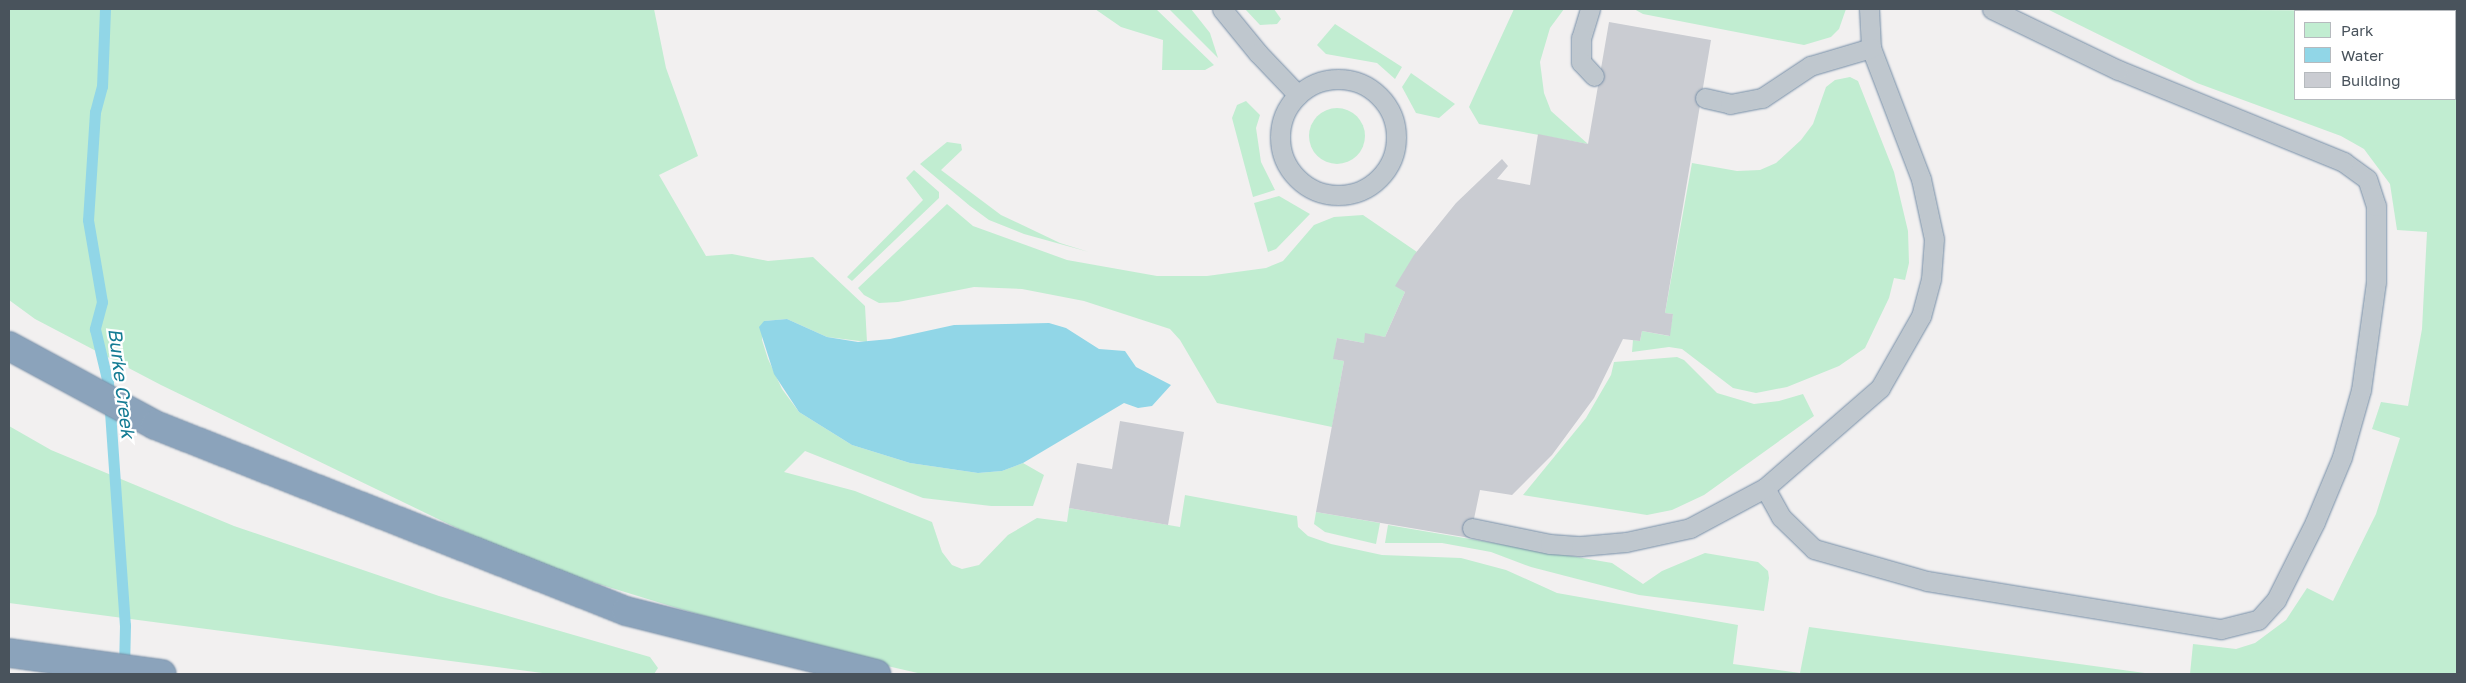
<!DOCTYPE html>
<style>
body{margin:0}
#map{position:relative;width:2466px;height:683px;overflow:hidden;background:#f2f0f0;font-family:"Golos Text",sans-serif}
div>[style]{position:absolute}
.green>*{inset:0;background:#c1edd1}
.round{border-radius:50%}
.water>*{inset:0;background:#91d6e7}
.stream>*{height:11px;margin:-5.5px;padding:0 5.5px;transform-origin:5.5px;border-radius:5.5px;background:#91d6e7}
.building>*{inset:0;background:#caccd2}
.roads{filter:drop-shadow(0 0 1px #768ea7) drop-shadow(0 0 1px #768ea7)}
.lane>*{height:19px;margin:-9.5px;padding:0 9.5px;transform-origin:9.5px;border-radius:9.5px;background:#bfc7ce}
.lane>.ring{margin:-9.5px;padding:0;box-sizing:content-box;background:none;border:19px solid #bfc7ce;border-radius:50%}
.highway>*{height:28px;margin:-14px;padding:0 14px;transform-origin:14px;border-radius:14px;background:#8ba3bb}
span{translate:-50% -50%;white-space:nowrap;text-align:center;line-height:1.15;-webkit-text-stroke:4.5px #fff;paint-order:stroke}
.water-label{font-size:19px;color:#157c94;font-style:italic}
.frame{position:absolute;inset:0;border:10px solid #49535c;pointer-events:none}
.legend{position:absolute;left:2294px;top:10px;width:162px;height:90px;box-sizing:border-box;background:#fff;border:1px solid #b6babe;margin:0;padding:6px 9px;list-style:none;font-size:15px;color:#49535c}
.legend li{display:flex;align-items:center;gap:10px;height:25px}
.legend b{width:25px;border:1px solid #b6babe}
</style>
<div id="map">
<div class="green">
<i style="clip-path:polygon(9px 9px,654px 9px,666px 68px,698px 156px,659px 175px,706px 256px,732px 254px,768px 261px,813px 257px,865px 306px,867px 342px,827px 337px,787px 319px,764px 321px,762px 340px,768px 359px,782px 389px,799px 412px,852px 445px,910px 463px,978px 473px,1002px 471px,1023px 463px,1044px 475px,1033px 506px,991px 506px,923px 498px,805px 451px,784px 472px,855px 491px,932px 522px,942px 552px,952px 565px,962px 569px,979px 565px,1008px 535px,1037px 518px,1067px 522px,1069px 508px,1180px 527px,1185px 495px,1297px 516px,1298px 527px,1308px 536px,1331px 544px,1382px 555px,1461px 558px,1506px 570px,1557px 593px,1738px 625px,1733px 664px,1800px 673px,1809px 627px,2152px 674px,922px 674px,831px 653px,677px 608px,527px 562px,161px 385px,35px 319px,9px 300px)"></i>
<i style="clip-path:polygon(1095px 9px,1156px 9px,1214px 65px,1205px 70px,1162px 70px,1163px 40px,1121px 27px)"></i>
<i style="clip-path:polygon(1169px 9px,1191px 9px,1210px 33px,1218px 58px)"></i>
<i style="clip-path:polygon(1245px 9px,1274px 9px,1281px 19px,1277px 24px,1260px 25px)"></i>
<i style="clip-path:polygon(1514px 9px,1564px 9px,1550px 28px,1540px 62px,1544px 93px,1551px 111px,1588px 144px,1479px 124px,1469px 107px)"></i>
<i style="clip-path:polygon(1634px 9px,1846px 9px,1839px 29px,1831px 37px,1804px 45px,1643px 14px)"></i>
<i style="clip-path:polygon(2047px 9px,2453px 11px,2295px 11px,2295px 99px,2455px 99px,2455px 12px,2457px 13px,2457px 674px,2190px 674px,2193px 644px,2236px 649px,2255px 643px,2286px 620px,2307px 588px,2333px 601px,2376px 514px,2400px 438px,2372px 429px,2381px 402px,2408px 406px,2422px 329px,2427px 232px,2397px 230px,2390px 184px,2364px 149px,2341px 136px,2197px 83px)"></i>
<i style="clip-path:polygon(1335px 24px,1402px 67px,1395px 79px,1377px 63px,1326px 54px,1317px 45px)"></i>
<i style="clip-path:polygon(1411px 73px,1455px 104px,1439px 118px,1416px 113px,1402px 87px)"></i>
<i style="clip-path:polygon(1850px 77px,1858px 81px,1894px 172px,1908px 231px,1909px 263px,1905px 280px,1894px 278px,1889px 298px,1865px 348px,1839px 366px,1787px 387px,1756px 393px,1733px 388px,1682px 349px,1669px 347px,1632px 352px,1633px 340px,1640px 341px,1642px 331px,1669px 336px,1673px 314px,1665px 313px,1692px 163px,1737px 171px,1760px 170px,1776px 163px,1801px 140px,1813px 124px,1826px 87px,1835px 80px)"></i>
<i style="clip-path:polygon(1246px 101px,1260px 115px,1256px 128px,1261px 162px,1275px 190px,1253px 197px,1232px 118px,1237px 105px)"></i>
<i class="round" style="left:1309px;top:108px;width:56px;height:56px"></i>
<i style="clip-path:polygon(947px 142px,961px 144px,962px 150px,941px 170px,1001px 215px,1060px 243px,1089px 252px,1024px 234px,989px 220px,970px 206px,920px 164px)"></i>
<i style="clip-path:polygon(914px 170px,939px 192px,939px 198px,852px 281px,847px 277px,923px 200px,906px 178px)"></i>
<i style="clip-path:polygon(1279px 196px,1310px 214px,1276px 249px,1268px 252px,1254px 203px)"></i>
<i style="clip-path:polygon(947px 204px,973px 226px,1067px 260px,1157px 276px,1207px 276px,1266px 268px,1283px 261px,1314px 225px,1334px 217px,1363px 215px,1417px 252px,1396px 286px,1405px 292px,1385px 337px,1366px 334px,1364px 343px,1337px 338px,1334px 359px,1344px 361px,1332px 427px,1217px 403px,1180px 340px,1170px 329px,1084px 301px,1022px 289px,974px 287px,898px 302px,879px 303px,864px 295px,858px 288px)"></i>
<i style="clip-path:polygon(1677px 357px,1684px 360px,1717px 393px,1754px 404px,1779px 401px,1803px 394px,1814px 416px,1704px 495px,1672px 510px,1647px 515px,1523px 495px,1586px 418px,1611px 375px,1614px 362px)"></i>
<i style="clip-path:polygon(9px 426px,51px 450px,234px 526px,439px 596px,650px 657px,658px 668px,654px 674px,550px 674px,9px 603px)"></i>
<i style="clip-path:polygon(1316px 512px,1380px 523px,1376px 544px,1325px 532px,1314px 524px)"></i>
<i style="clip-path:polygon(1388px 525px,1612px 563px,1643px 584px,1662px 571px,1705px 553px,1758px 562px,1768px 571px,1769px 578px,1764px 611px,1639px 595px,1531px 567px,1491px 552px,1442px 543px,1385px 543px)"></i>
</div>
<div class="water">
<i style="clip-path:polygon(787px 319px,827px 337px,858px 342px,890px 339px,954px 325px,1049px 323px,1066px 328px,1099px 349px,1125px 351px,1136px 367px,1171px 385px,1152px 406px,1138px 408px,1124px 403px,1023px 463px,1002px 471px,978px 473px,910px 463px,852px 445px,799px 412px,774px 374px,759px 327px,764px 321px)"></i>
</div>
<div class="stream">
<i style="left:105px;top:9px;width:77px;rotate:92.2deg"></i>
<i style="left:102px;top:86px;width:27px;rotate:105deg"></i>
<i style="left:95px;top:112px;width:108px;rotate:93.7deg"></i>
<i style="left:88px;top:220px;width:83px;rotate:80.3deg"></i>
<i style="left:102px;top:302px;width:28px;rotate:105deg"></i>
<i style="left:95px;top:329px;width:56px;rotate:76.5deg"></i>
<i style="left:108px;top:383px;width:243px;rotate:86deg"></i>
<i style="left:125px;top:625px;width:44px;rotate:91.3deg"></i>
</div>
<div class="building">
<i style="clip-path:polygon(1609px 22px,1711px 40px,1665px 313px,1673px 314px,1670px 336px,1642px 331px,1640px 341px,1623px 339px,1594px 398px,1552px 455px,1512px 495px,1480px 490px,1470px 538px,1316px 512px,1344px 361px,1333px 359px,1337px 338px,1364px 343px,1365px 333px,1385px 337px,1405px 292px,1395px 286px,1414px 255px,1456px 203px,1502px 159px,1508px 166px,1497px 179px,1530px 185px,1538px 134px,1588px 144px)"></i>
<i style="clip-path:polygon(1120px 421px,1184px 432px,1168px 525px,1069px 508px,1077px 463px,1112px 469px)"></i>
</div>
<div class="roads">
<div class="lane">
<i style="left:1222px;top:9px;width:57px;rotate:50.7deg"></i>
<i style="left:1258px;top:53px;width:58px;rotate:46.4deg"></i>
<i style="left:1590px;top:9px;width:30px;rotate:107deg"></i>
<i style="left:1581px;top:38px;width:24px;rotate:90deg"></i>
<i style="left:1581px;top:62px;width:19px;rotate:47deg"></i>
<i style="left:1869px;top:9px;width:39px;rotate:87deg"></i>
<i style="left:1871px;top:48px;width:140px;rotate:69.1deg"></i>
<i style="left:1921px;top:179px;width:61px;rotate:77.8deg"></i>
<i style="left:1934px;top:239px;width:40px;rotate:94.3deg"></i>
<i style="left:1931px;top:279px;width:38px;rotate:105deg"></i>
<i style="left:1921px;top:316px;width:83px;rotate:119.7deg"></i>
<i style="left:1880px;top:388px;width:152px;rotate:139deg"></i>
<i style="left:1765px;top:488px;width:33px;rotate:61deg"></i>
<i style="left:1781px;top:517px;width:46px;rotate:44.1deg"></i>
<i style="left:1814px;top:549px;width:117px;rotate:15.8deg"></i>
<i style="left:1927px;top:581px;width:298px;rotate:9.3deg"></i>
<i style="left:2221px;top:629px;width:38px;rotate:-14deg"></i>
<i style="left:2258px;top:620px;width:27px;rotate:-48deg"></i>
<i style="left:2276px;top:600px;width:87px;rotate:-63.4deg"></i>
<i style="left:2315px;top:522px;width:70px;rotate:-67.4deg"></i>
<i style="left:2342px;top:457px;width:70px;rotate:-74.2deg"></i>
<i style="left:2361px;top:390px;width:109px;rotate:-82.1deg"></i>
<i style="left:2376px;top:282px;width:76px;rotate:-90deg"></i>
<i style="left:2376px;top:206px;width:28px;rotate:-108deg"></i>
<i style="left:2367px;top:179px;width:29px;rotate:-144deg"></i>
<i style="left:2344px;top:162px;width:244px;rotate:-157.8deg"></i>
<i style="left:2118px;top:70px;width:140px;rotate:-154.2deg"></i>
<i class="ring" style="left:1280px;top:79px;width:97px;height:97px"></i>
<i style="left:1705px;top:98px;width:26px;rotate:13deg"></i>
<i style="left:1730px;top:104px;width:33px;rotate:-11deg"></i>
<i style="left:1762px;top:98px;width:58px;rotate:-33.7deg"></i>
<i style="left:1810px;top:66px;width:64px;rotate:-16.4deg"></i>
<i style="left:1472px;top:528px;width:80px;rotate:11.6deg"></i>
<i style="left:1550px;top:544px;width:31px;rotate:4deg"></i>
<i style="left:1581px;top:546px;width:45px;rotate:-5.1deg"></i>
<i style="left:1626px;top:542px;width:66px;rotate:-12.3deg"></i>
<i style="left:1690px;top:528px;width:85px;rotate:-28.1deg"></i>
</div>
<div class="highway">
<i style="left:9px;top:346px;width:166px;rotate:28.4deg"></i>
<i style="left:155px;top:425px;width:506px;rotate:21.55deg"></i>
<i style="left:626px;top:611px;width:258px;rotate:14.1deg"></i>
<i style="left:9px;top:653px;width:154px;rotate:7.8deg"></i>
</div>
</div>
<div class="water-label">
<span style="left:122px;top:383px;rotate:83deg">Burke Creek</span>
</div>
<div class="frame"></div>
<ul class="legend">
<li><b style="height:14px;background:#c1edd1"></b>Park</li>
<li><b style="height:14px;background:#91d6e7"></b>Water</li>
<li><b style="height:14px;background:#caccd2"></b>Building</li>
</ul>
</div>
